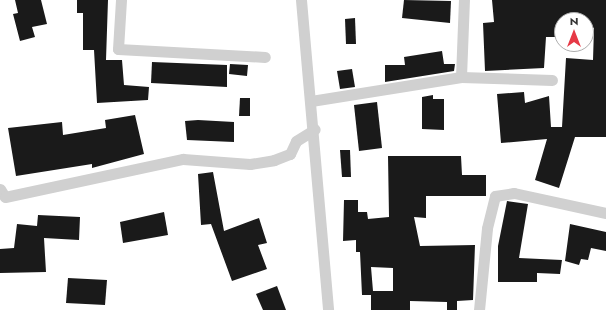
<!DOCTYPE html>
<style>
body{margin:0}
#map{position:relative;width:606px;height:310px;overflow:hidden;background:#fff;font-family:Jost,sans-serif}
div>[style]{position:absolute}
.building>*{inset:0;background:#1a1a1a}
.street>*{height:11px;margin:-5.5px;padding:0 5.5px;transform-origin:5.5px;border-radius:5.5px;background:#d0d0d0}
span{translate:-50% -50%;white-space:nowrap;text-align:center;line-height:1.15;-webkit-text-stroke:4px #fff;paint-order:stroke}
.north{position:absolute;left:554px;top:12px;width:40px;height:40px;box-sizing:border-box;background:#fff;border:1px solid #adadad;border-radius:50%;rotate:0deg;font-size:11px;font-weight:700;line-height:16px;text-align:center;color:#333}
.north::after{content:'';display:block;margin:auto;width:14px;height:18px;background:#e63946;clip-path:polygon(50% 0,100% 100%,50% 72%,0 100%)}
</style>
<div id="map">
<div class="building">
<i style="clip-path:polygon(15px 0,41px 0,47px 24px,32px 27px,35px 37px,20px 41px,13px 14px,18px 13px)"></i>
<i style="clip-path:polygon(77px 0,108px 0,106px 60px,122px 60px,124px 85px,149px 87px,148px 100px,97px 103px,94px 50px,83px 50px,83px 13px,77px 13px)"></i>
<i style="clip-path:polygon(404px 0,451px 1px,450px 23px,402px 18px)"></i>
<i style="clip-path:polygon(492px 0,606px 0,606px 137px,575px 137px,559px 188px,535px 180px,547px 139px,501px 143px,497px 94px,524px 92px,525px 103px,549px 96px,551px 127px,562px 127px,566px 58px,593px 60px,594px 28px,586px 26px,586px 20px,559px 20px,560px 37px,546px 37px,544px 68px,485px 71px,483px 23px,494px 22px)"></i>
<i style="clip-path:polygon(355px 18px,356px 44px,346px 44px,345px 19px)"></i>
<i style="clip-path:polygon(442px 51px,444px 64px,455px 64px,454px 71px,385px 82px,385px 65px,405px 65px,404px 57px)"></i>
<i style="clip-path:polygon(152px 62px,227px 65px,227px 87px,151px 83px)"></i>
<i style="clip-path:polygon(230px 64px,248px 65px,247px 76px,229px 74px)"></i>
<i style="clip-path:polygon(352px 69px,355px 87px,340px 89px,337px 71px)"></i>
<i style="clip-path:polygon(433px 95px,433px 99px,444px 99px,444px 130px,422px 129px,422px 97px)"></i>
<i style="clip-path:polygon(240px 98px,250px 98px,250px 116px,239px 116px)"></i>
<i style="clip-path:polygon(377px 102px,382px 148px,359px 151px,354px 105px)"></i>
<i style="clip-path:polygon(135px 115px,144px 154px,92px 168px,92px 164px,16px 176px,8px 128px,62px 122px,63px 135px,106px 128px,105px 120px)"></i>
<i style="clip-path:polygon(198px 120px,234px 122px,234px 142px,187px 140px,185px 121px)"></i>
<i style="clip-path:polygon(340px 150px,350px 150px,351px 177px,342px 177px)"></i>
<i style="clip-path:polygon(evenodd,388px 156px,461px 156px,462px 175px,486px 175px,486px 196px,426px 196px,426px 218px,414px 217px,420px 246px,475px 245px,473px 300px,457px 301px,457px 310px,447px 310px,447px 302px,410px 301px,410px 310px,371px 310px,371px 295px,362px 295px,360px 252px,356px 252px,356px 240px,343px 241px,344px 200px,358px 200px,358px 212px,367px 212px,368px 219px,389px 217px,388px 156px,371px 267px,393px 268px,393px 291px,373px 291px,371px 267px)"></i>
<i style="clip-path:polygon(213px 172px,224px 231px,259px 218px,267px 243px,258px 245px,267px 269px,232px 281px,211px 224px,201px 225px,198px 174px)"></i>
<i style="clip-path:polygon(507px 201px,528px 204px,519px 258px,562px 260px,560px 274px,537px 273px,537px 282px,498px 282px,498px 246px)"></i>
<i style="clip-path:polygon(164px 212px,168px 235px,123px 243px,120px 222px)"></i>
<i style="clip-path:polygon(38px 215px,80px 217px,79px 240px,44px 238px,46px 272px,0 273px,0 249px,14px 248px,17px 224px,37px 226px)"></i>
<i style="clip-path:polygon(570px 224px,606px 232px,606px 251px,591px 248px,588px 260px,581px 259px,579px 265px,565px 261px)"></i>
<i style="clip-path:polygon(68px 278px,107px 280px,105px 305px,66px 303px)"></i>
<i style="clip-path:polygon(277px 286px,286px 310px,263px 310px,256px 294px)"></i>
</div>
<div class="street">
<i style="left:121px;top:0;width:49px;rotate:93.5deg"></i>
<i style="left:118px;top:49px;width:147px;rotate:3.1deg"></i>
<i style="left:301px;top:0;width:311px;rotate:85deg"></i>
<i style="left:461px;top:77px;width:77px;rotate:-87.8deg"></i>
<i style="left:311px;top:101px;width:152px;rotate:-9.1deg"></i>
<i style="left:461px;top:77px;width:91px;rotate:1.9deg"></i>
<i style="left:0;top:189px;width:9px;rotate:58deg"></i>
<i style="left:5px;top:197px;width:182px;rotate:-12.1deg"></i>
<i style="left:183px;top:159px;width:67px;rotate:4.3deg"></i>
<i style="left:250px;top:164px;width:24px;rotate:-9deg"></i>
<i style="left:274px;top:160px;width:17px;rotate:-21deg"></i>
<i style="left:290px;top:154px;width:14px;rotate:-65deg"></i>
<i style="left:296px;top:141px;width:22px;rotate:-32deg"></i>
<i style="left:479px;top:310px;width:82px;rotate:-84.4deg"></i>
<i style="left:487px;top:228px;width:33px;rotate:-76deg"></i>
<i style="left:495px;top:196px;width:19px;rotate:-9deg"></i>
<i style="left:514px;top:193px;width:94px;rotate:12.3deg"></i>
</div>
<div class="north">N</div>
</div>
